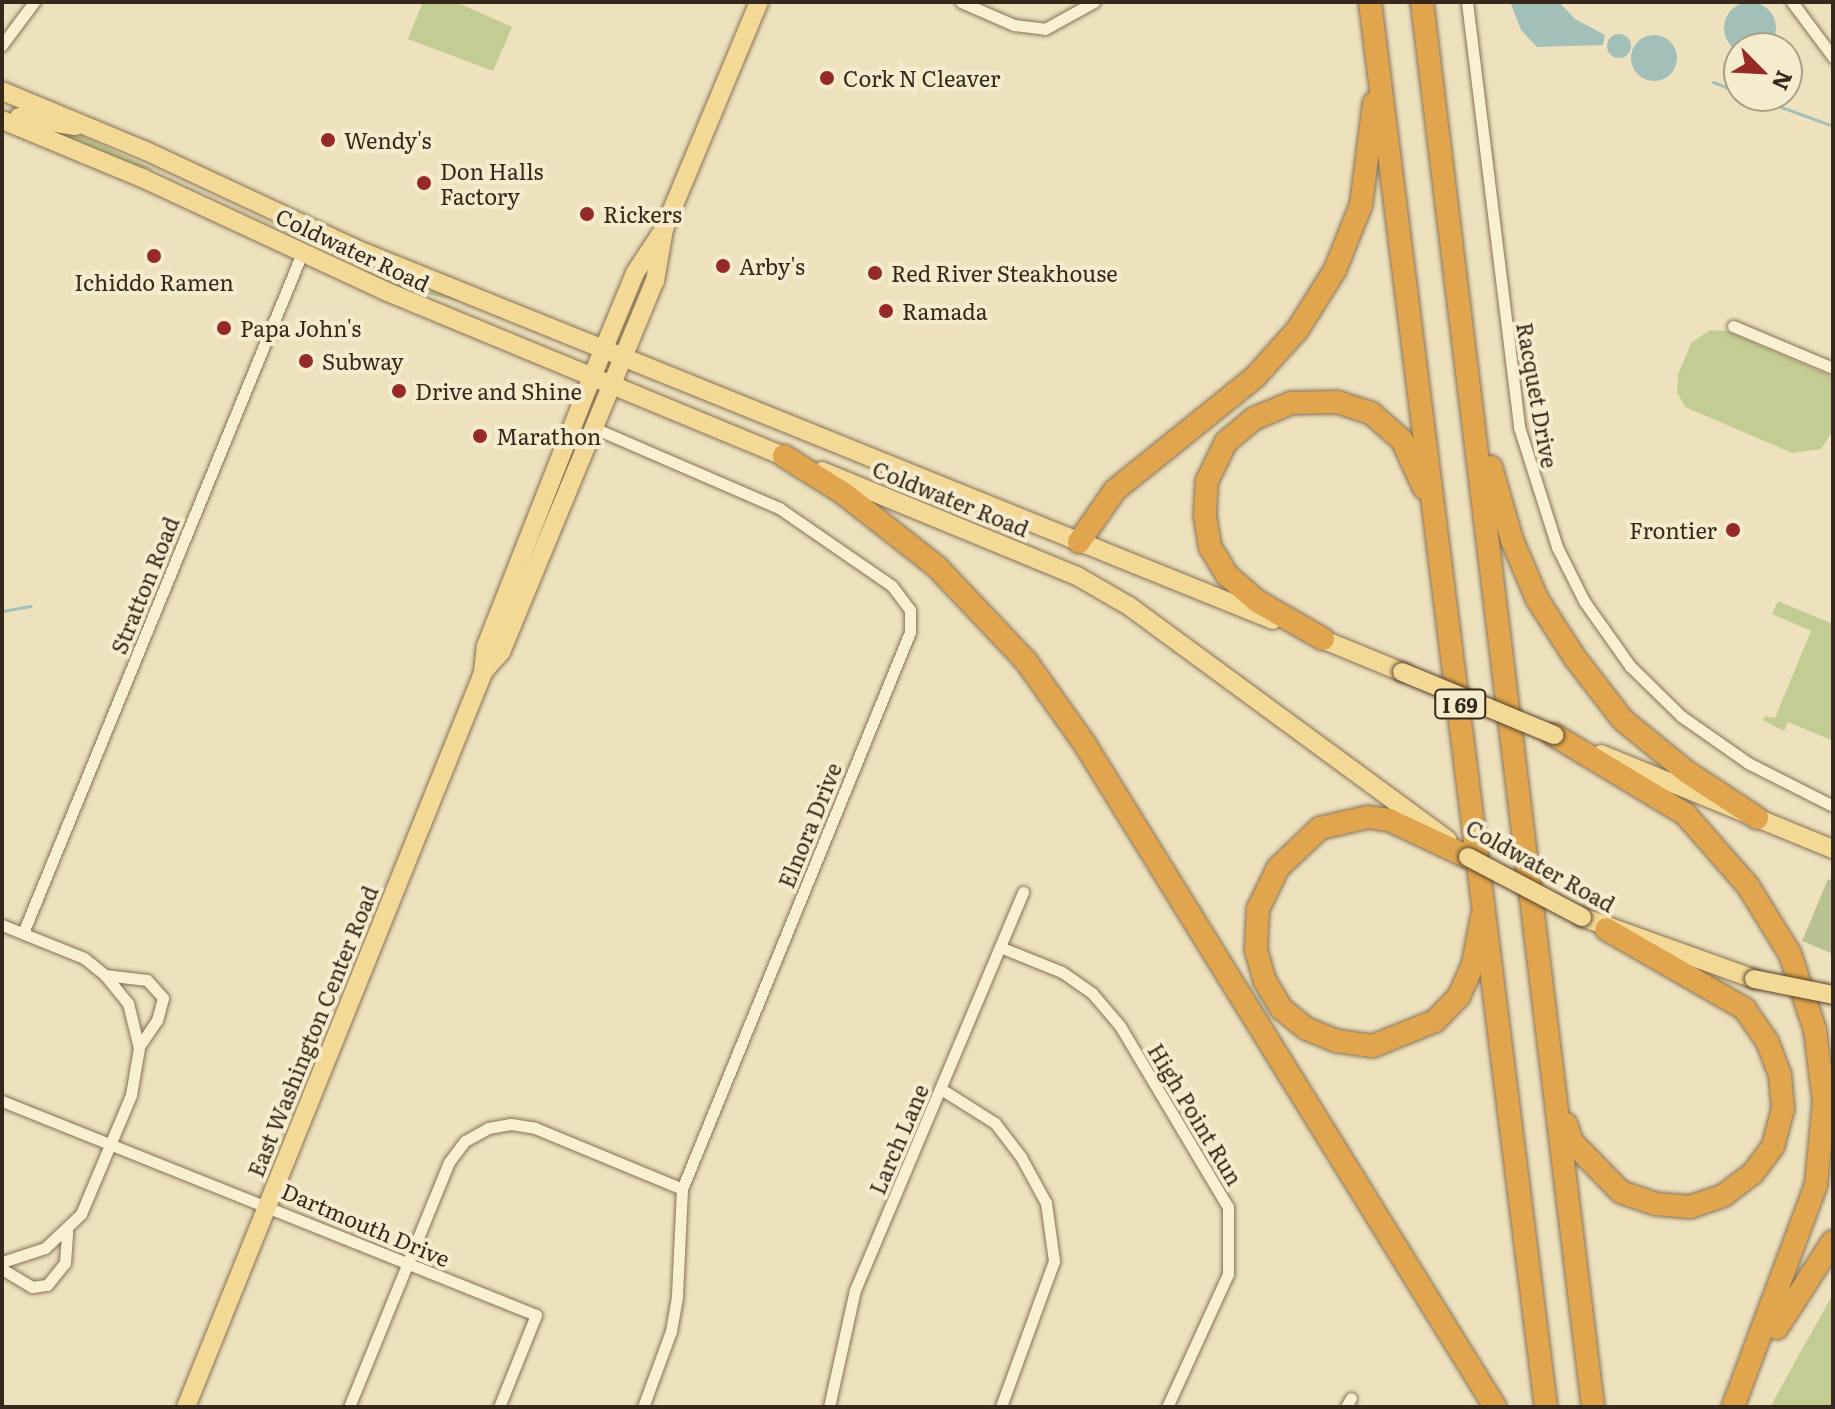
<!DOCTYPE html>
<style>
body{margin:0}
#map{position:relative;width:1835px;height:1409px;overflow:hidden;background:#eee2be;font-family:Literata,serif}
div>[style]{position:absolute}
.green>*{inset:0;background:#c3cc93}
.cemetery>*{inset:0;background:#b9c092}
.water>*{inset:0;background:#a2c0b8}
.round{border-radius:50%}
.stream>*{height:3px;margin:-1.5px;padding:0 1.5px;transform-origin:1.5px;border-radius:1.5px;background:#a2c0b8}
.roads{filter:drop-shadow(0 0 2px #867257) drop-shadow(0 0 2px #867257)}
.street>*{height:11px;margin:-5.5px;padding:0 5.5px;transform-origin:5.5px;border-radius:5.5px;background:#f9efd1}
.primary>*{height:18px;margin:-9px;padding:0 9px;transform-origin:9px;border-radius:9px;background:#f3d995}
.highway>*{height:22px;margin:-11px;padding:0 11px;transform-origin:11px;border-radius:11px;background:#e0a54d}
.bridges{filter:drop-shadow(0 0 2px #54402c) drop-shadow(0 0 2px #54402c)}
.primary-bridge>*{height:18px;margin:-9px;padding:0 9px;transform-origin:9px;border-radius:9px;background:#f3d995}
.dots>*{width:22px;height:22px;translate:-50% -50%;box-sizing:border-box;border:4px solid #f5ecce;border-radius:50%}
span{translate:-50% -50%;white-space:nowrap;text-align:center;line-height:1.15;-webkit-text-stroke:8px #f5ecce;paint-order:stroke}
.shield-label span{padding:2px 6px;background:#f5ecce;border:2px solid;border-radius:6px;-webkit-text-stroke-width:0}
.shield-label{font-size:20px;color:#36291c;font-weight:700}
.poi-label{font-size:22px;color:#36291c}
.left{translate:0 -50%;text-align:left}
.right{translate:-100% -50%;text-align:right}
.street-label{font-size:22px;color:#36291c}
.frame{position:absolute;inset:0;border:4px solid #36291c;pointer-events:none}
.north{position:absolute;left:1723px;top:32px;width:80px;height:80px;box-sizing:border-box;background:#f5ecce;border:2px solid #a99e87;border-radius:50%;rotate:114deg;font-size:22px;font-weight:700;line-height:32px;text-align:center;color:#36291c}
.north::after{content:'';display:block;margin:auto;width:28px;height:36px;background:#962a26;clip-path:polygon(50% 0,100% 100%,50% 72%,0 100%)}
</style>
<div id="map">
<div class="green">
<i style="clip-path:polygon(423px 2px,456px 2px,512px 27px,493px 71px,408px 39px)"></i>
<i style="clip-path:polygon(36px 126px,81px 135px,155px 170px,130px 165px)"></i>
<i style="clip-path:polygon(359px 269px,406px 278px,580px 349px,463px 302px,403px 289px)"></i>
<i style="clip-path:polygon(1710px 330px,1726px 331px,1833px 377px,1833px 430px,1821px 449px,1792px 453px,1685px 407px,1677px 392px,1678px 375px,1691px 343px)"></i>
<i style="clip-path:polygon(1778px 601px,1833px 624px,1833px 741px,1788px 722px,1784px 731px,1763px 720px,1766px 716px,1775px 718px,1811px 631px,1772px 614px)"></i>
<i style="clip-path:polygon(1833px 1294px,1833px 1407px,1771px 1407px,1775px 1398px)"></i>
</div>
<div class="cemetery">
<i style="clip-path:polygon(1828px 879px,1833px 881px,1833px 954px,1802px 941px)"></i>
</div>
<div class="water">
<i class="round" style="left:1724px;top:2px;width:52px;height:52px"></i>
<i style="clip-path:polygon(1510px 2px,1559px 2px,1575px 19px,1605px 35px,1603px 45px,1537px 47px,1521px 30px)"></i>
<i class="round" style="left:1607px;top:34px;width:24px;height:24px"></i>
<i class="round" style="left:1631px;top:35px;width:46px;height:46px"></i>
</div>
<div class="stream">
<i style="left:1713px;top:82px;width:28px;rotate:21deg"></i>
<i style="left:1751px;top:96px;width:87px;rotate:20.1deg"></i>
<i style="left:2px;top:611px;width:29px;rotate:-10deg"></i>
</div>
<div class="roads">
<div class="street">
<i style="left:961px;top:2px;width:58px;rotate:23.5deg"></i>
<i style="left:1014px;top:25px;width:31px;rotate:7deg"></i>
<i style="left:1045px;top:29px;width:56px;rotate:-28.9deg"></i>
<i style="left:1467px;top:2px;width:428px;rotate:83deg"></i>
<i style="left:1519px;top:427px;width:126px;rotate:72.4deg"></i>
<i style="left:1557px;top:547px;width:60px;rotate:63.4deg"></i>
<i style="left:1584px;top:601px;width:80px;rotate:54.7deg"></i>
<i style="left:1630px;top:666px;width:71px;rotate:44.4deg"></i>
<i style="left:1681px;top:716px;width:82px;rotate:35deg"></i>
<i style="left:1748px;top:763px;width:95px;rotate:26.8deg"></i>
<i style="left:1792px;top:2px;width:69px;rotate:53.3deg"></i>
<i style="left:2px;top:45px;width:54px;rotate:-53.3deg"></i>
<i style="left:1733px;top:326px;width:108px;rotate:22.8deg"></i>
<i style="left:594px;top:428px;width:202px;rotate:23.4deg"></i>
<i style="left:779px;top:508px;width:137px;rotate:34.6deg"></i>
<i style="left:892px;top:586px;width:30px;rotate:53deg"></i>
<i style="left:910px;top:610px;width:22px;rotate:90deg"></i>
<i style="left:910px;top:632px;width:602px;rotate:112.26deg"></i>
<i style="left:682px;top:1189px;width:108px;rotate:92.7deg"></i>
<i style="left:677px;top:1297px;width:35px;rotate:100deg"></i>
<i style="left:671px;top:1331px;width:81px;rotate:110.2deg"></i>
<i style="left:2px;top:925px;width:88px;rotate:21.9deg"></i>
<i style="left:84px;top:958px;width:27px;rotate:39deg"></i>
<i style="left:105px;top:975px;width:36px;rotate:51deg"></i>
<i style="left:128px;top:1003px;width:46px;rotate:76.3deg"></i>
<i style="left:139px;top:1048px;width:48px;rotate:99.7deg"></i>
<i style="left:131px;top:1095px;width:129px;rotate:112.8deg"></i>
<i style="left:81px;top:1214px;width:50px;rotate:136.6deg"></i>
<i style="left:45px;top:1248px;width:45px;rotate:162deg"></i>
<i style="left:23px;top:933px;width:735px;rotate:-67.69deg"></i>
<i style="left:1000px;top:947px;width:67px;rotate:22deg"></i>
<i style="left:1062px;top:972px;width:37px;rotate:35deg"></i>
<i style="left:1092px;top:993px;width:43px;rotate:49.7deg"></i>
<i style="left:1120px;top:1026px;width:211px;rotate:59.2deg"></i>
<i style="left:1228px;top:1207px;width:67px;rotate:90deg"></i>
<i style="left:1228px;top:1274px;width:146px;rotate:114.6deg"></i>
<i style="left:105px;top:975px;width:42px;rotate:6.8deg"></i>
<i style="left:147px;top:980px;width:24px;rotate:48deg"></i>
<i style="left:163px;top:998px;width:23px;rotate:105deg"></i>
<i style="left:157px;top:1020px;width:32px;rotate:124deg"></i>
<i style="left:941px;top:1089px;width:64px;rotate:32.2deg"></i>
<i style="left:995px;top:1123px;width:43px;rotate:52.6deg"></i>
<i style="left:1021px;top:1157px;width:52px;rotate:61.5deg"></i>
<i style="left:1046px;top:1203px;width:59px;rotate:82.1deg"></i>
<i style="left:1054px;top:1261px;width:155px;rotate:110deg"></i>
<i style="left:2px;top:1101px;width:575px;rotate:21.84deg"></i>
<i style="left:536px;top:1315px;width:99px;rotate:111.9deg"></i>
<i style="left:2px;top:1269px;width:35px;rotate:31deg"></i>
<i style="left:32px;top:1287px;width:15px;rotate:-8deg"></i>
<i style="left:47px;top:1285px;width:28px;rotate:-51deg"></i>
<i style="left:65px;top:1263px;width:31px;rotate:-86deg"></i>
<i style="left:349px;top:1407px;width:265px;rotate:-67.8deg"></i>
<i style="left:449px;top:1162px;width:26px;rotate:-53deg"></i>
<i style="left:465px;top:1141px;width:26px;rotate:-29deg"></i>
<i style="left:488px;top:1128px;width:23px;rotate:-10deg"></i>
<i style="left:511px;top:1124px;width:24px;rotate:9deg"></i>
<i style="left:535px;top:1128px;width:159px;rotate:22.5deg"></i>
<i style="left:829px;top:1407px;width:120px;rotate:-77.5deg"></i>
<i style="left:855px;top:1290px;width:432px;rotate:-67.1deg"></i>
<i style="left:1346px;top:1407px;width:10px;rotate:-61deg"></i>
</div>
<div class="primary">
<i style="left:2px;top:91px;width:156px;rotate:22.6deg"></i>
<i style="left:146px;top:151px;width:232px;rotate:25deg"></i>
<i style="left:356px;top:249px;width:989px;rotate:22.03deg"></i>
<i style="left:19px;top:117px;width:57px;rotate:9.1deg"></i>
<i style="left:2px;top:120px;width:152px;rotate:22.5deg"></i>
<i style="left:142px;top:178px;width:268px;rotate:24.9deg"></i>
<i style="left:385px;top:291px;width:444px;rotate:22.5deg"></i>
<i style="left:822px;top:471px;width:276px;rotate:22.4deg"></i>
<i style="left:1077px;top:576px;width:60px;rotate:30deg"></i>
<i style="left:1129px;top:606px;width:395px;rotate:36.3deg"></i>
<i style="left:1312px;top:635px;width:97px;rotate:22.3deg"></i>
<i style="left:483px;top:672px;width:27px;rotate:-48deg"></i>
<i style="left:501px;top:652px;width:402px;rotate:-67.5deg"></i>
<i style="left:655px;top:281px;width:53px;rotate:-80.2deg"></i>
<i style="left:1601px;top:754px;width:251px;rotate:22.3deg"></i>
<i style="left:1582px;top:917px;width:183px;rotate:19.8deg"></i>
<i style="left:186px;top:1407px;width:792px;rotate:-67.97deg"></i>
<i style="left:483px;top:673px;width:27px;rotate:-84deg"></i>
<i style="left:486px;top:646px;width:289px;rotate:-68.5deg"></i>
<i style="left:592px;top:377px;width:113px;rotate:-67.5deg"></i>
<i style="left:635px;top:273px;width:53px;rotate:-56.6deg"></i>
<i style="left:664px;top:229px;width:246px;rotate:-67.3deg"></i>
</div>
<div class="highway">
<i style="left:1370px;top:2px;width:1416px;rotate:82.86deg"></i>
<i style="left:1422px;top:2px;width:1415px;rotate:83.06deg"></i>
<i style="left:784px;top:456px;width:70px;rotate:32.1deg"></i>
<i style="left:843px;top:493px;width:120px;rotate:38.2deg"></i>
<i style="left:937px;top:567px;width:129px;rotate:46.6deg"></i>
<i style="left:1026px;top:661px;width:100px;rotate:54.7deg"></i>
<i style="left:1084px;top:743px;width:781px;rotate:58.24deg"></i>
<i style="left:1491px;top:467px;width:76px;rotate:74deg"></i>
<i style="left:1512px;top:540px;width:64px;rotate:67deg"></i>
<i style="left:1537px;top:599px;width:70px;rotate:57.2deg"></i>
<i style="left:1575px;top:658px;width:78px;rotate:52.3deg"></i>
<i style="left:1623px;top:720px;width:82px;rotate:39.1deg"></i>
<i style="left:1687px;top:772px;width:84px;rotate:33.3deg"></i>
<i style="left:1079px;top:542px;width:63px;rotate:-55.3deg"></i>
<i style="left:1115px;top:490px;width:180px;rotate:-38.9deg"></i>
<i style="left:1255px;top:377px;width:64px;rotate:-48.1deg"></i>
<i style="left:1298px;top:329px;width:70px;rotate:-57.9deg"></i>
<i style="left:1335px;top:270px;width:70px;rotate:-68.2deg"></i>
<i style="left:1361px;top:205px;width:103px;rotate:-82.7deg"></i>
<i style="left:1323px;top:639px;width:76px;rotate:-150.1deg"></i>
<i style="left:1257px;top:601px;width:40px;rotate:-139deg"></i>
<i style="left:1227px;top:575px;width:33px;rotate:-121deg"></i>
<i style="left:1210px;top:547px;width:32px;rotate:-99deg"></i>
<i style="left:1205px;top:515px;width:34px;rotate:-87deg"></i>
<i style="left:1207px;top:481px;width:43px;rotate:-64deg"></i>
<i style="left:1226px;top:442px;width:35px;rotate:-40deg"></i>
<i style="left:1253px;top:419px;width:41px;rotate:-22.8deg"></i>
<i style="left:1291px;top:403px;width:46px;rotate:-1.2deg"></i>
<i style="left:1337px;top:402px;width:36px;rotate:18deg"></i>
<i style="left:1371px;top:413px;width:41px;rotate:41.1deg"></i>
<i style="left:1402px;top:440px;width:53px;rotate:65.4deg"></i>
<i style="left:1554px;top:735px;width:153px;rotate:31.1deg"></i>
<i style="left:1685px;top:814px;width:96px;rotate:48.8deg"></i>
<i style="left:1748px;top:886px;width:80px;rotate:58.3deg"></i>
<i style="left:1790px;top:954px;width:80px;rotate:71.8deg"></i>
<i style="left:1815px;top:1030px;width:72px;rotate:82.8deg"></i>
<i style="left:1824px;top:1101px;width:84px;rotate:95.4deg"></i>
<i style="left:1816px;top:1185px;width:237px;rotate:110.5deg"></i>
<i style="left:1468px;top:857px;width:87px;rotate:-154.9deg"></i>
<i style="left:1389px;top:820px;width:21px;rotate:-172deg"></i>
<i style="left:1368px;top:817px;width:49px;rotate:167.1deg"></i>
<i style="left:1320px;top:828px;width:58px;rotate:136.4deg"></i>
<i style="left:1278px;top:868px;width:46px;rotate:116deg"></i>
<i style="left:1258px;top:909px;width:41px;rotate:92.8deg"></i>
<i style="left:1256px;top:950px;width:32px;rotate:74deg"></i>
<i style="left:1265px;top:981px;width:33px;rotate:59deg"></i>
<i style="left:1282px;top:1009px;width:32px;rotate:39deg"></i>
<i style="left:1307px;top:1029px;width:32px;rotate:22deg"></i>
<i style="left:1337px;top:1041px;width:36px;rotate:8deg"></i>
<i style="left:1373px;top:1046px;width:67px;rotate:-22deg"></i>
<i style="left:1435px;top:1021px;width:35px;rotate:-46deg"></i>
<i style="left:1459px;top:996px;width:35px;rotate:-66deg"></i>
<i style="left:1473px;top:964px;width:48px;rotate:-79.2deg"></i>
<i style="left:1566px;top:1124px;width:19px;rotate:72deg"></i>
<i style="left:1572px;top:1142px;width:70px;rotate:45.6deg"></i>
<i style="left:1621px;top:1192px;width:37px;rotate:19deg"></i>
<i style="left:1656px;top:1204px;width:34px;rotate:5deg"></i>
<i style="left:1690px;top:1207px;width:36px;rotate:-19deg"></i>
<i style="left:1724px;top:1195px;width:36px;rotate:-37deg"></i>
<i style="left:1753px;top:1173px;width:34px;rotate:-53deg"></i>
<i style="left:1773px;top:1146px;width:38px;rotate:-75deg"></i>
<i style="left:1783px;top:1109px;width:34px;rotate:-95deg"></i>
<i style="left:1780px;top:1075px;width:36px;rotate:-111deg"></i>
<i style="left:1767px;top:1041px;width:39px;rotate:-125deg"></i>
<i style="left:1745px;top:1009px;width:160px;rotate:-150.1deg"></i>
<i style="left:1777px;top:1328px;width:103px;rotate:-57.2deg"></i>
</div>
</div>
<div class="bridges">
<div class="primary-bridge">
<i style="left:1402px;top:672px;width:165px;rotate:22.5deg"></i>
<i style="left:1468px;top:857px;width:129px;rotate:27.8deg"></i>
<i style="left:1754px;top:979px;width:81px;rotate:11.4deg"></i>
</div>
</div>
<div class="dots">
<i style="left:827px;top:78px;background:#962a26"></i>
<i style="left:328px;top:140px;background:#962a26"></i>
<i style="left:424px;top:183px;background:#962a26"></i>
<i style="left:587px;top:214px;background:#962a26"></i>
<i style="left:154px;top:256px;background:#962a26"></i>
<i style="left:723px;top:266px;background:#962a26"></i>
<i style="left:875px;top:273px;background:#962a26"></i>
<i style="left:886px;top:311px;background:#962a26"></i>
<i style="left:224px;top:328px;background:#962a26"></i>
<i style="left:306px;top:361px;background:#962a26"></i>
<i style="left:399px;top:391px;background:#962a26"></i>
<i style="left:480px;top:436px;background:#962a26"></i>
<i style="left:1733px;top:530px;background:#962a26"></i>
</div>
<div class="shield-label">
<span style="left:1460px;top:704px">I 69</span>
</div>
<div class="poi-label">
<span class="left" style="left:843px;top:78px">Cork N Cleaver</span>
<span class="left" style="left:344px;top:140px">Wendy's</span>
<span class="left" style="left:440px;top:183px">Don Halls<br>Factory</span>
<span class="left" style="left:603px;top:214px">Rickers</span>
<span class="left" style="left:739px;top:266px">Arby's</span>
<span class="left" style="left:891px;top:273px">Red River Steakhouse</span>
<span style="left:154px;top:282px">Ichiddo Ramen</span>
<span class="left" style="left:902px;top:311px">Ramada</span>
<span class="left" style="left:240px;top:328px">Papa John's</span>
<span class="left" style="left:322px;top:361px">Subway</span>
<span class="left" style="left:415px;top:391px">Drive and Shine</span>
<span class="left" style="left:496px;top:436px">Marathon</span>
<span class="right" style="left:1717px;top:530px">Frontier</span>
</div>
<div class="street-label">
<span style="left:353px;top:249px;rotate:25deg">Coldwater Road</span>
<span style="left:1538px;top:395px;rotate:80deg">Racquet Drive</span>
<span style="left:951px;top:498px;rotate:22deg">Coldwater Road</span>
<span style="left:144px;top:585px;rotate:-68deg">Stratton Road</span>
<span style="left:809px;top:825px;rotate:-68deg">Elnora Drive</span>
<span style="left:1541px;top:865px;rotate:29deg">Coldwater Road</span>
<span style="left:312px;top:1031px;rotate:-68deg">East Washington Center Road</span>
<span style="left:1196px;top:1114px;rotate:59deg">High Point Run</span>
<span style="left:898px;top:1139px;rotate:-67deg">Larch Lane</span>
<span style="left:366px;top:1224px;rotate:23deg">Dartmouth Drive</span>
</div>
<div class="frame"></div>
<div class="north">N</div>
</div>
